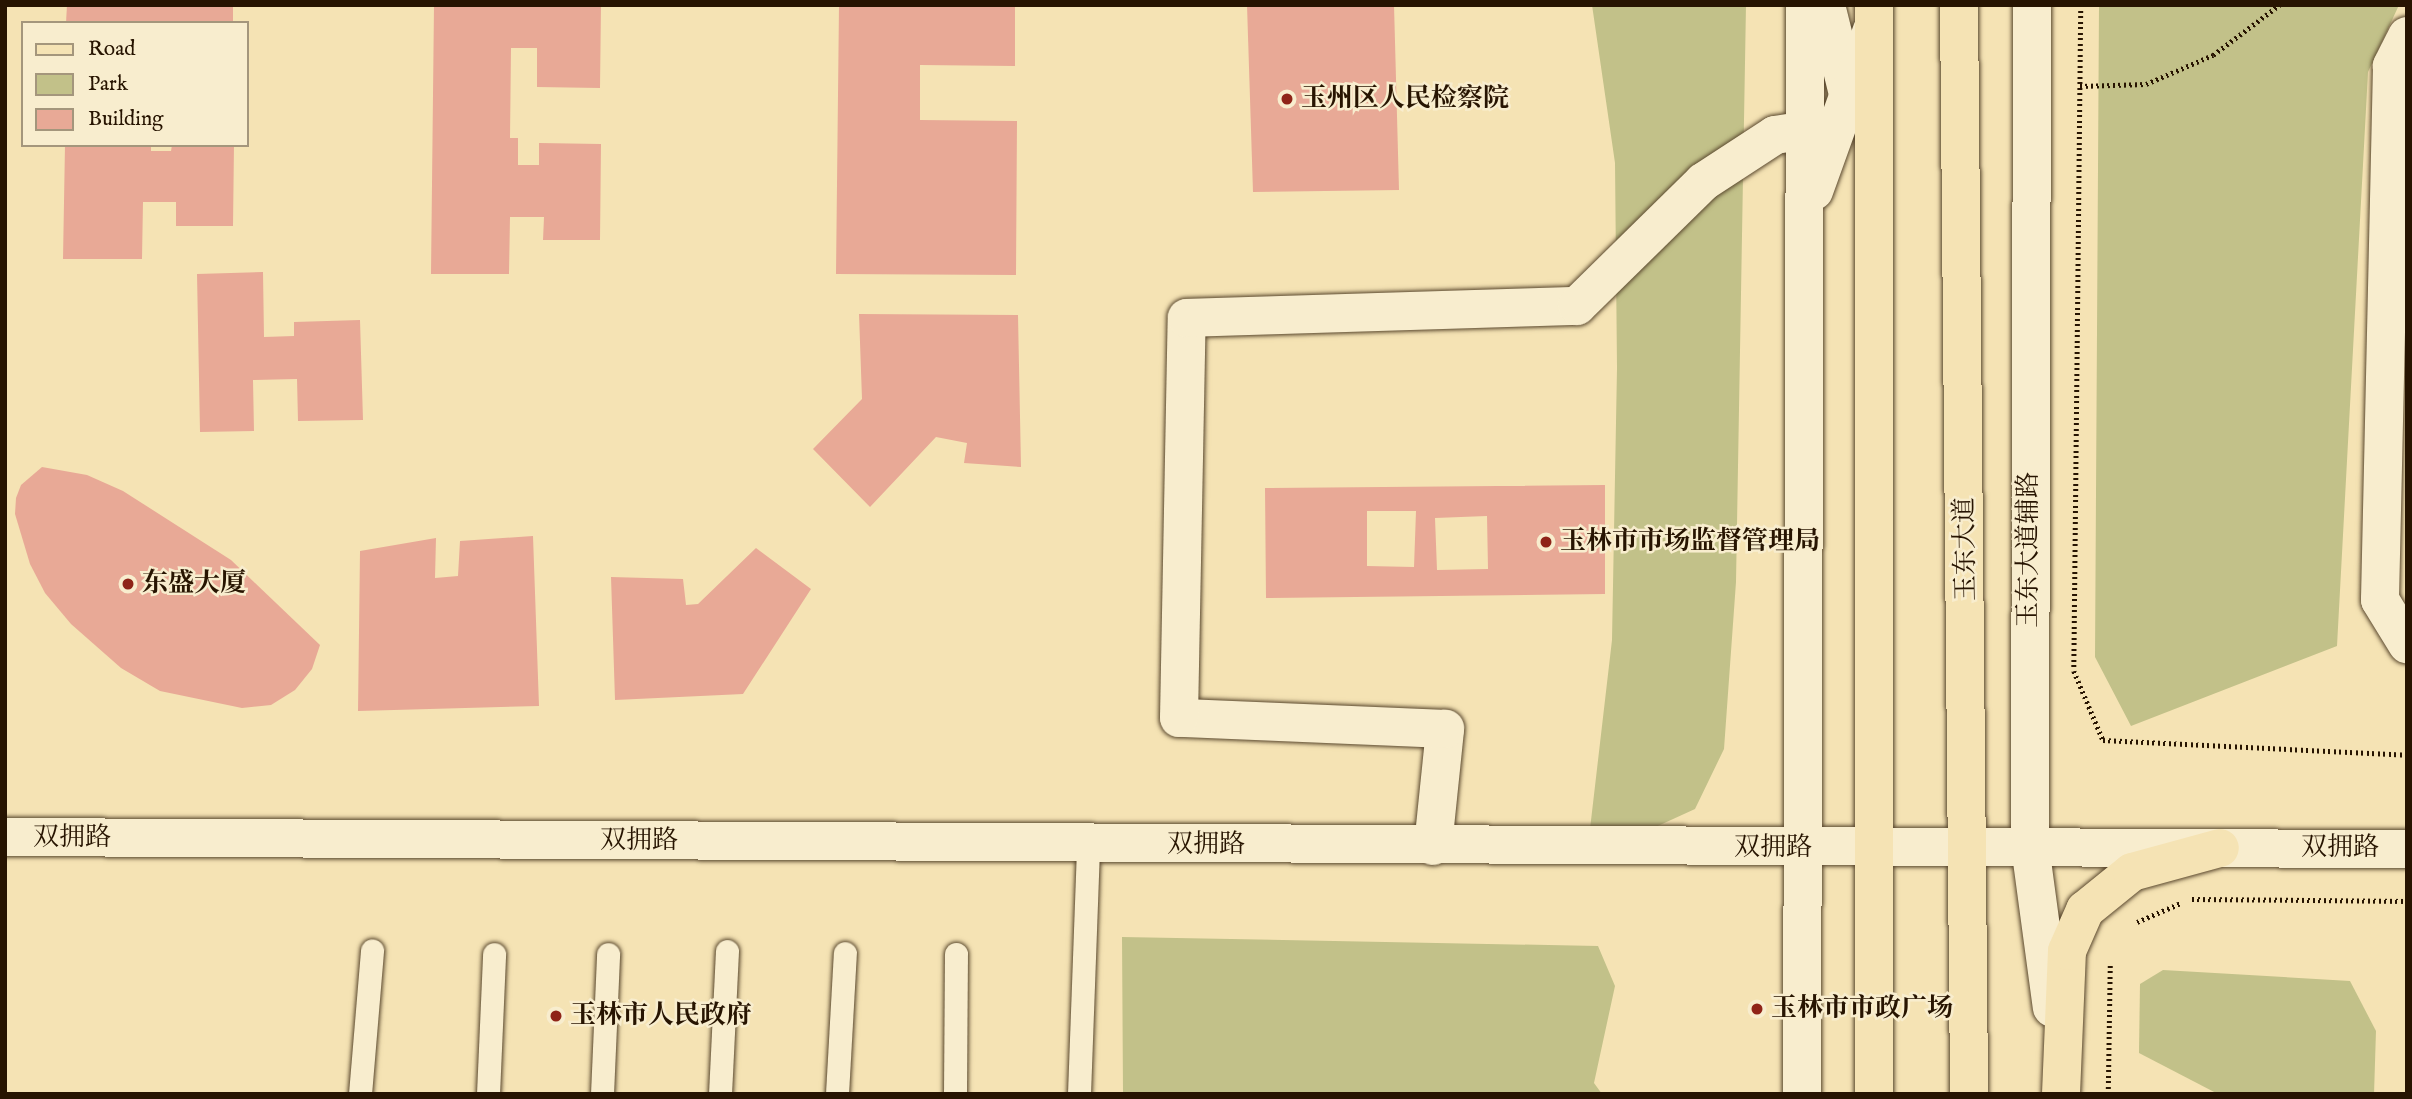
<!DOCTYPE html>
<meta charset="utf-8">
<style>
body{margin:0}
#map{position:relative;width:2412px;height:1099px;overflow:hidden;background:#f5e3b4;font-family:"IM FELL English","Noto Serif SC",serif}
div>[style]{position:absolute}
.green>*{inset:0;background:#c2c189}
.building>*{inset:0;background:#e8a996}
.path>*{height:4.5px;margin-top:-2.25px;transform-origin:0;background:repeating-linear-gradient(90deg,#271401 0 2px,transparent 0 5.5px)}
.roads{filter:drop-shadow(0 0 2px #5a482e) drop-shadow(0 0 2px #5a482e)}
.lane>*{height:23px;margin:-11.5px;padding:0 11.5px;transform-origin:11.5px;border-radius:11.5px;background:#f8edce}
.street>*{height:38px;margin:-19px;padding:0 19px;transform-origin:19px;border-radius:19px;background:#f8edce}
.secondary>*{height:38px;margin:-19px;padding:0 19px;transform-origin:19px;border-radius:19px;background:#f8edce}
.primary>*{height:38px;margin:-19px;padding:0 19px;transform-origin:19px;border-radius:19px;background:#f5e3b4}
.dots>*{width:19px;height:19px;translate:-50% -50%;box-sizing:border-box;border:4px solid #f8edce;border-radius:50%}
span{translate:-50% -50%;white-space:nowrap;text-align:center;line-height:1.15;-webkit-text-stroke:5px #f8edce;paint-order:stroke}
.poi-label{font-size:26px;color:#271401;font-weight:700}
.left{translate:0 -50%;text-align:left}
.street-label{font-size:26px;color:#271401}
.frame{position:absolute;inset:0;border:7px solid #271401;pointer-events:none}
.legend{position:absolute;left:21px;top:21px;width:228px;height:126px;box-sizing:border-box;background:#f8edce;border:2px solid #a4967c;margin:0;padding:9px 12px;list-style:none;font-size:21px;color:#271401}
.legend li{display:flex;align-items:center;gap:14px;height:35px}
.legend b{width:35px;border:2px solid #a4967c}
</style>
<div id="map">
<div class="green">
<i style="clip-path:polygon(1592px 5px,1746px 5px,1736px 582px,1724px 749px,1695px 809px,1649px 830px,1590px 829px,1612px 640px,1617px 368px,1615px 163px)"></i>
<i style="clip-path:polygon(2099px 5px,2399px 5px,2368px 72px,2337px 646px,2131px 726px,2095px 657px)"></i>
<i style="clip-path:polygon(1122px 937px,1598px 946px,1615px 986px,1594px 1083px,1602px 1094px,1123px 1094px)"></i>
<i style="clip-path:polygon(2163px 970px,2350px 981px,2376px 1031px,2374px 1094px,2218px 1094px,2139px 1053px,2140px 984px)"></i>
</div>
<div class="building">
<i style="clip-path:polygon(67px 5px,233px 5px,233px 23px,66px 23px)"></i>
<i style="clip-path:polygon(434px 5px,601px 5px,600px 88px,537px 87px,537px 48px,511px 48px,510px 138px,518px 138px,518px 165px,539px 165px,539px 143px,601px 144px,600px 240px,543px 240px,544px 217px,510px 217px,509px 274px,431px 274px)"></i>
<i style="clip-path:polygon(839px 5px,1015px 5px,1015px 66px,920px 65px,920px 120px,1017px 121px,1016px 275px,836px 274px)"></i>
<i style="clip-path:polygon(1247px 5px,1394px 5px,1399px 190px,1253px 192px)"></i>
<i style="clip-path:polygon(65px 145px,151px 145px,151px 151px,171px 151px,172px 145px,234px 145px,233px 226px,176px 226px,176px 202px,143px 202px,142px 259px,63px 259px)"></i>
<i style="clip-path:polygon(263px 272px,264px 337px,294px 336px,294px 322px,360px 320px,363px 420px,298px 421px,297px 379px,253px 380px,254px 431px,200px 432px,197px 274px)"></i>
<i style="clip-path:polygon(859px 314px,1018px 315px,1021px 467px,964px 463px,967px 443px,936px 437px,870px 507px,813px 449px,862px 399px)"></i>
<i style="clip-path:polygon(42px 467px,87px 475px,123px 491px,231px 560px,320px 645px,312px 669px,295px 690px,271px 705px,242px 708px,160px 691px,121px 668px,71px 624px,45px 593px,30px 564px,15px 514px,16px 498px,21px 485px)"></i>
<i style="clip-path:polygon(evenodd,1605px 485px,1605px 594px,1266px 598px,1265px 488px,1605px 485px,1367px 511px,1416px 511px,1414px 567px,1367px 566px,1367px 511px,1605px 485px,1487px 516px,1488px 569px,1437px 570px,1435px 518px,1487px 516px)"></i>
<i style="clip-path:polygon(533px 536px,539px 706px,358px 711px,360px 551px,436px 538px,435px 578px,458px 576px,460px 541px)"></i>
<i style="clip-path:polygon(756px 548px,811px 589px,743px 694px,615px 700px,611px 577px,683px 579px,686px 605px,698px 604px)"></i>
</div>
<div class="path">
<i style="left:2081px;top:5px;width:666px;rotate:90.6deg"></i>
<i style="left:2074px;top:671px;width:75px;rotate:67.2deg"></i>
<i style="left:2103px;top:740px;width:304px;rotate:2.8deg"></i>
<i style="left:2080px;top:86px;width:66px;rotate:-1.7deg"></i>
<i style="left:2146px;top:84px;width:73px;rotate:-23.4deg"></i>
<i style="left:2213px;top:55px;width:83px;rotate:-37.1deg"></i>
<i style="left:2192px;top:899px;width:215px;rotate:0.5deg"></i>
<i style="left:2137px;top:922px;width:48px;rotate:-23.4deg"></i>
<i style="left:2108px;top:1094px;width:132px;rotate:-89.1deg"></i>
</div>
<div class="roads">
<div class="lane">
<i style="left:360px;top:1094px;width:144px;rotate:-85.2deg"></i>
<i style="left:488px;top:1094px;width:140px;rotate:-87.5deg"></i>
<i style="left:602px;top:1094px;width:140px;rotate:-87.5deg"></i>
<i style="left:720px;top:1094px;width:143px;rotate:-87.2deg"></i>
<i style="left:837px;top:1094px;width:141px;rotate:-86.8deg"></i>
<i style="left:955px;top:1094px;width:140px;rotate:-89.6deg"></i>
<i style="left:1079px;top:1094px;width:250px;rotate:-87.9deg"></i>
</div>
<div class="street">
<i style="left:2407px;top:36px;width:34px;rotate:117deg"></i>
<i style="left:2392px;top:66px;width:534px;rotate:91.29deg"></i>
<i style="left:2380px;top:600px;width:52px;rotate:58.5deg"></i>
<i style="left:1433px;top:846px;width:118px;rotate:-84.1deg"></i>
<i style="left:1445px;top:729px;width:266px;rotate:-177.6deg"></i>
<i style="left:1179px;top:718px;width:400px;rotate:-88.9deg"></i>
<i style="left:1187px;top:318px;width:390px;rotate:-1.8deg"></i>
<i style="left:1577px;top:306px;width:177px;rotate:-44.5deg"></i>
<i style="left:1703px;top:182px;width:86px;rotate:-33.1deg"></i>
<i style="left:1775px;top:135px;width:31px;rotate:-9deg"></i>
</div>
<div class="secondary">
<i style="left:1826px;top:5px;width:100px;rotate:76.1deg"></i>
<i style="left:2032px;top:5px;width:841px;rotate:90.14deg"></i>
<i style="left:2030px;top:846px;width:163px;rotate:82.3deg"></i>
<i style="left:1814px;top:191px;width:171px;rotate:-70.2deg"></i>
<i style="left:5px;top:837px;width:2402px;rotate:0.29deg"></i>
<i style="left:1802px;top:1094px;width:1089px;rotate:-89.84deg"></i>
</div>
<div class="primary">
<i style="left:1959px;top:5px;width:1089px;rotate:89.47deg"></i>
<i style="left:1874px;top:1094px;width:1089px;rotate:-90deg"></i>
<i style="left:2061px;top:1094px;width:143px;rotate:-87.6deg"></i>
<i style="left:2067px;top:951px;width:45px;rotate:-66.3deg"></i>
<i style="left:2085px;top:910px;width:60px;rotate:-39deg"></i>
<i style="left:2132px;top:872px;width:91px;rotate:-15.3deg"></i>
</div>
</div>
<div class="dots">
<i style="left:1287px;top:99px;background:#8f2418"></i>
<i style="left:1546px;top:542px;background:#8f2418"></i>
<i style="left:128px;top:584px;background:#8f2418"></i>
<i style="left:1757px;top:1009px;background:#8f2418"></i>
<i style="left:556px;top:1016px;background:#8f2418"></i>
</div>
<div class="poi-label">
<span class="left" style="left:1301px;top:99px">玉州区人民检察院</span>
<span class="left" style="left:1560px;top:542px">玉林市市场监督管理局</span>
<span class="left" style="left:142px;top:584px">东盛大厦</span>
<span class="left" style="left:1771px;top:1009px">玉林市市政广场</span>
<span class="left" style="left:570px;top:1016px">玉林市人民政府</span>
</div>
<div class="street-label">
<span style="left:1966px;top:549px;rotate:-91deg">玉东大道</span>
<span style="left:2029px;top:550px;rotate:-90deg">玉东大道辅路</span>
<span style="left:72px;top:838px">双拥路</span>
<span style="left:639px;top:841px">双拥路</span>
<span style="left:1206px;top:845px">双拥路</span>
<span style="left:1773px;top:848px">双拥路</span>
<span style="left:2340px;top:848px">双拥路</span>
</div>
<div class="frame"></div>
<ul class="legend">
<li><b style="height:9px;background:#f5e3b4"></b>Road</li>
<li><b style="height:19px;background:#c2c189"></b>Park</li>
<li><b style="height:19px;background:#e8a996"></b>Building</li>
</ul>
</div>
